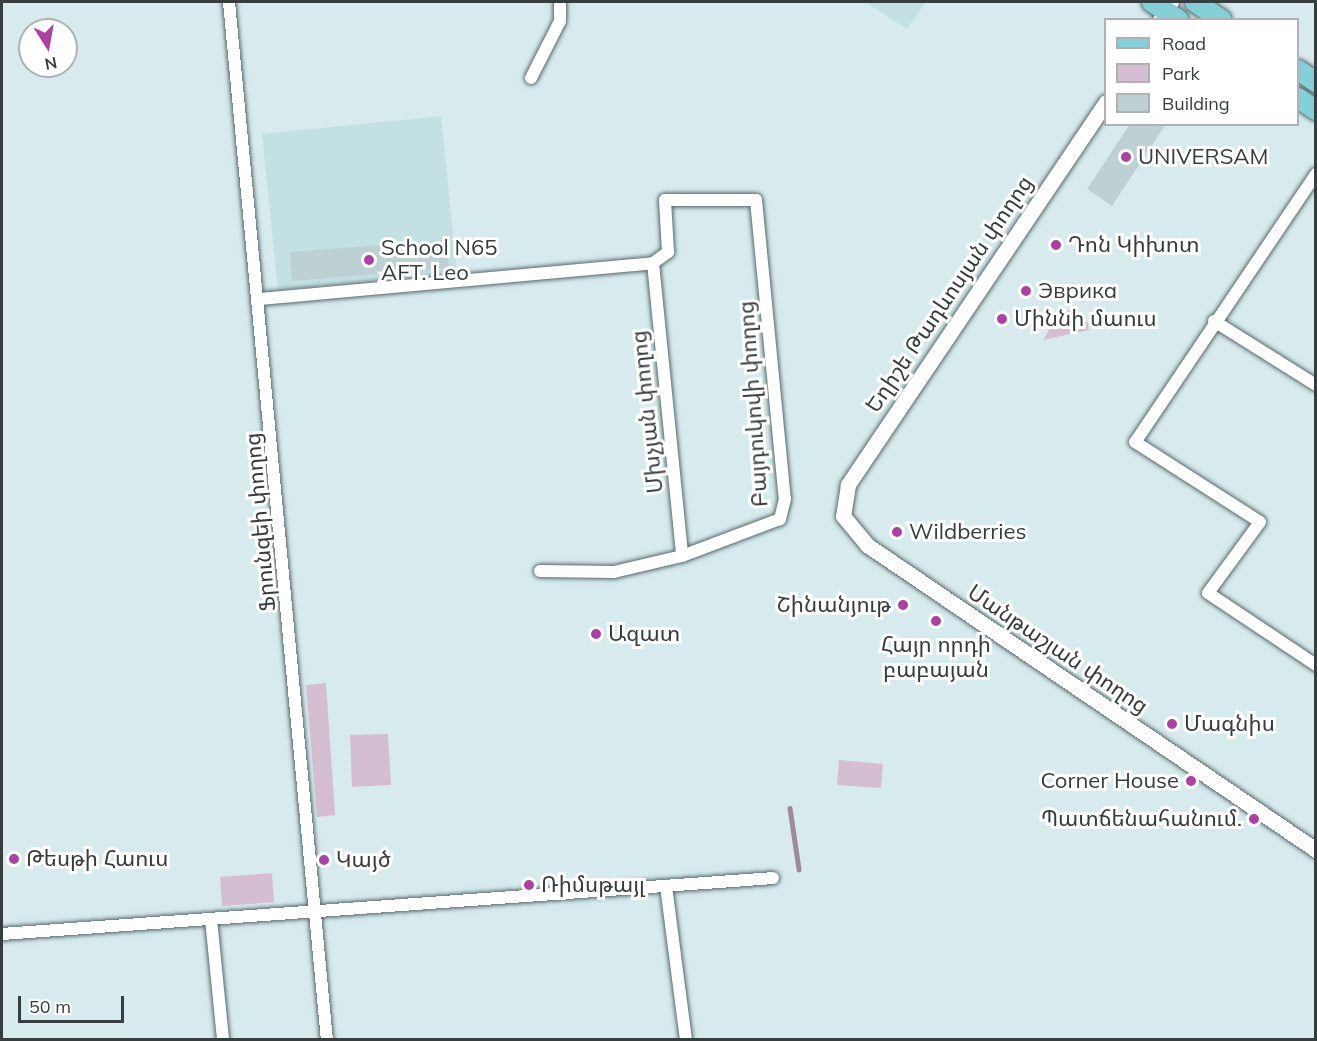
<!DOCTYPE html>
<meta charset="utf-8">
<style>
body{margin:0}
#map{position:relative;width:1317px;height:1041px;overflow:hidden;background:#d7ebee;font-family:Mulish,"Noto Sans Armenian",sans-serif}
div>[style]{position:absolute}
.built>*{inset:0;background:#c3e0e3}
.green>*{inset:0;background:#d5bed1}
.stream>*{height:4.5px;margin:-2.25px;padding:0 2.25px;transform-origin:2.25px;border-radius:2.25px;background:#a1899d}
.building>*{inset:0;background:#bdd0d3}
.roads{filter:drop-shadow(0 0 2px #58696c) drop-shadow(0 0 2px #58696c)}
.minor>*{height:12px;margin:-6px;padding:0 6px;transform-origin:6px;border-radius:6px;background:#fff}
.tertiary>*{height:15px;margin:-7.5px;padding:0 7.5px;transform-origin:7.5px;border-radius:7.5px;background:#fff}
.primary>*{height:20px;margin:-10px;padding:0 10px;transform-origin:10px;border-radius:10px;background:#83d0d8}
.dots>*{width:16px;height:16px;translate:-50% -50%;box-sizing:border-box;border:3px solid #fff;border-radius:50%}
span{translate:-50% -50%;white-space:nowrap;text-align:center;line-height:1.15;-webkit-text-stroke:6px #fff;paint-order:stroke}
.poi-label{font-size:22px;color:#363d3e}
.left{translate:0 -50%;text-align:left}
.right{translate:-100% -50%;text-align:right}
.street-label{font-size:22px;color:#363d3e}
.frame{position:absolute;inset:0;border:3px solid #363d3e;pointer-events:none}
.legend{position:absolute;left:1104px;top:18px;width:195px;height:108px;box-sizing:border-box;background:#fff;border:2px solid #afb1b2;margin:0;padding:8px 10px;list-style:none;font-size:18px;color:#363d3e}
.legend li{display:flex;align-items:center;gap:12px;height:30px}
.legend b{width:30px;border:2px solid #afb1b2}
.north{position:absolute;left:18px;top:18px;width:60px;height:60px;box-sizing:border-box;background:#fff;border:2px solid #afb1b2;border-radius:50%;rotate:169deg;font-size:16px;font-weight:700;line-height:24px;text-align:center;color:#363d3e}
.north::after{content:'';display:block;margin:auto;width:21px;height:27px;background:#ad41a1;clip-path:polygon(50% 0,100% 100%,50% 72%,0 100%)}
.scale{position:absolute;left:18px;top:996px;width:106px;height:27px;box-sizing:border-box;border:3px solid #363d3e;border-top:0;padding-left:8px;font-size:18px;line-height:21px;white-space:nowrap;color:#363d3e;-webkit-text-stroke:4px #fff;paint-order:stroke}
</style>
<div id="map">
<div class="built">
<i style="clip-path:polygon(865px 2px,926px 2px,907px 29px)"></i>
<i style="clip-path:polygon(441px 116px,457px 272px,278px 290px,262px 134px)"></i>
</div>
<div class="green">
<i style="clip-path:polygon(1063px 307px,1088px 323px,1089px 330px,1043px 340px)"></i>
<i style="clip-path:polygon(326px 683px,335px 815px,317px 817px,306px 685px)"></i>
<i style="clip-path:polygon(388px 734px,391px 785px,352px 787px,350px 735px)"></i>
<i style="clip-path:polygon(839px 760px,883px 764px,881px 788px,837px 785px)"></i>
<i style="clip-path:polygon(272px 873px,274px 902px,222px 906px,220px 877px)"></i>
</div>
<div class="stream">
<i style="left:790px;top:808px;width:62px;rotate:81.6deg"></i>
</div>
<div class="building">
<i style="clip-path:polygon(1130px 124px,1166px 124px,1112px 206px,1087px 189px)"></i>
<i style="clip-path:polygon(446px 240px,449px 268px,292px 281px,290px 252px)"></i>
</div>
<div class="roads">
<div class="minor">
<i style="left:229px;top:2px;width:1043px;rotate:84.61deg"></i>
<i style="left:531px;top:78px;width:64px;rotate:-63deg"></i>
<i style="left:560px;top:21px;width:19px;rotate:-90deg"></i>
<i style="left:1316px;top:174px;width:323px;rotate:124deg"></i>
<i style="left:1135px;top:442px;width:148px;rotate:32.6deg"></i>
<i style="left:1260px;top:522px;width:88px;rotate:126.2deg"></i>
<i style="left:1208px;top:593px;width:130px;rotate:33.7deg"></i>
<i style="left:653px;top:263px;width:294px;rotate:84.3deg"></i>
<i style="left:260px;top:299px;width:395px;rotate:-5.2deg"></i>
<i style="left:653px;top:263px;width:19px;rotate:-36deg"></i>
<i style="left:668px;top:252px;width:52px;rotate:-93.3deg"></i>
<i style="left:665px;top:200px;width:91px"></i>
<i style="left:756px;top:200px;width:300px;rotate:84.5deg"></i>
<i style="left:785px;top:499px;width:21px;rotate:104deg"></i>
<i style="left:780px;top:519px;width:105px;rotate:159.3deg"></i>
<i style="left:682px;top:556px;width:70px;rotate:166.8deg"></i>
<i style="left:614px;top:572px;width:74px;rotate:-179.2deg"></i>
<i style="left:1214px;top:321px;width:120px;rotate:32.1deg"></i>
<i style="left:666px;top:886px;width:155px;rotate:82.6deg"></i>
<i style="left:211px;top:919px;width:122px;rotate:84.3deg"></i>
<i style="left:2px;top:934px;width:773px;rotate:-4.15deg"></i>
</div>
<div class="tertiary">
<i style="left:1160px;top:20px;width:21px;rotate:-59deg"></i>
<i style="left:1106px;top:102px;width:462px;rotate:124deg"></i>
<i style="left:848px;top:485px;width:31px;rotate:99deg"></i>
<i style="left:843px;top:516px;width:38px;rotate:50deg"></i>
<i style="left:867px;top:545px;width:543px;rotate:34.19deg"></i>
</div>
<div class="primary">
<i style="left:1152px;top:2px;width:32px;rotate:34deg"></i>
<i style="left:1195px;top:2px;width:32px;rotate:34deg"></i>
<i style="left:1298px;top:70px;width:22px;rotate:34deg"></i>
<i style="left:1298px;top:98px;width:22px;rotate:34deg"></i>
</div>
</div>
<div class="dots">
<i style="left:1126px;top:157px;background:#ad41a1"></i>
<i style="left:1056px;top:245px;background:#ad41a1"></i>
<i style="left:369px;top:260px;background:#ad41a1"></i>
<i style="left:1026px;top:291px;background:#ad41a1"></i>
<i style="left:1002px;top:319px;background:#ad41a1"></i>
<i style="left:897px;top:532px;background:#ad41a1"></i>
<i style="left:903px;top:605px;background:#ad41a1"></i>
<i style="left:936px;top:621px;background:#ad41a1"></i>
<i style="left:596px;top:634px;background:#ad41a1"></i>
<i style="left:1172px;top:724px;background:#ad41a1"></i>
<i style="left:1191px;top:781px;background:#ad41a1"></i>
<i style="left:1254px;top:819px;background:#ad41a1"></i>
<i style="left:14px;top:859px;background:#ad41a1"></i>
<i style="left:324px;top:860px;background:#ad41a1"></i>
<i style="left:529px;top:885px;background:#ad41a1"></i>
</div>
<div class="poi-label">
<span class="left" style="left:1138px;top:157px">UNIVERSAM</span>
<span class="left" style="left:1068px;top:245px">Դոն Կիխոտ</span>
<span class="left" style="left:381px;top:260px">School N65<br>AFT. Leo</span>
<span class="left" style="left:1038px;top:291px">Эврика</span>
<span class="left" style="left:1014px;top:319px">Միննի մաուս</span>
<span class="left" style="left:909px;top:532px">Wildberries</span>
<span class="right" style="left:891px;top:605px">Շինանյութ</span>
<span class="left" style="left:608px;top:634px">Ազատ</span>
<span style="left:936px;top:657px">Հայր որդի<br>բաբայան</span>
<span class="left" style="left:1184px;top:724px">Մագնիս</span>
<span class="right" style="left:1179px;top:781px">Corner House</span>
<span class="right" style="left:1242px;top:819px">Պատճենահանում.</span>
<span class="left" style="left:26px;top:859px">Թեսթի Հաուս</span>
<span class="left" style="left:336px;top:860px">Կայծ</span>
<span class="left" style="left:541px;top:885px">Ռիմսթայլ</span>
</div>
<div class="street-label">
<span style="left:949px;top:294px;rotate:-56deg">Եղիշե Թադևոսյան փողոց</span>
<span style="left:753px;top:404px;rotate:-94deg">Բայդուկովի փողոց</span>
<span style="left:647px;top:412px;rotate:-96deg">Մխչյան փողոց</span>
<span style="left:260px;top:522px;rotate:-95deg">Ֆրունզեի փողոց</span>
<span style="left:1058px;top:649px;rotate:34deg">Մանթաշյան փողոց</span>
</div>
<div class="frame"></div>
<ul class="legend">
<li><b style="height:8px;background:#83d0d8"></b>Road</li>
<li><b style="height:16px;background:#d5bed1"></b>Park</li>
<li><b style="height:16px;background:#bdd0d3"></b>Building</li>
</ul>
<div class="north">N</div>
<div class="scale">50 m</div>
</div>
